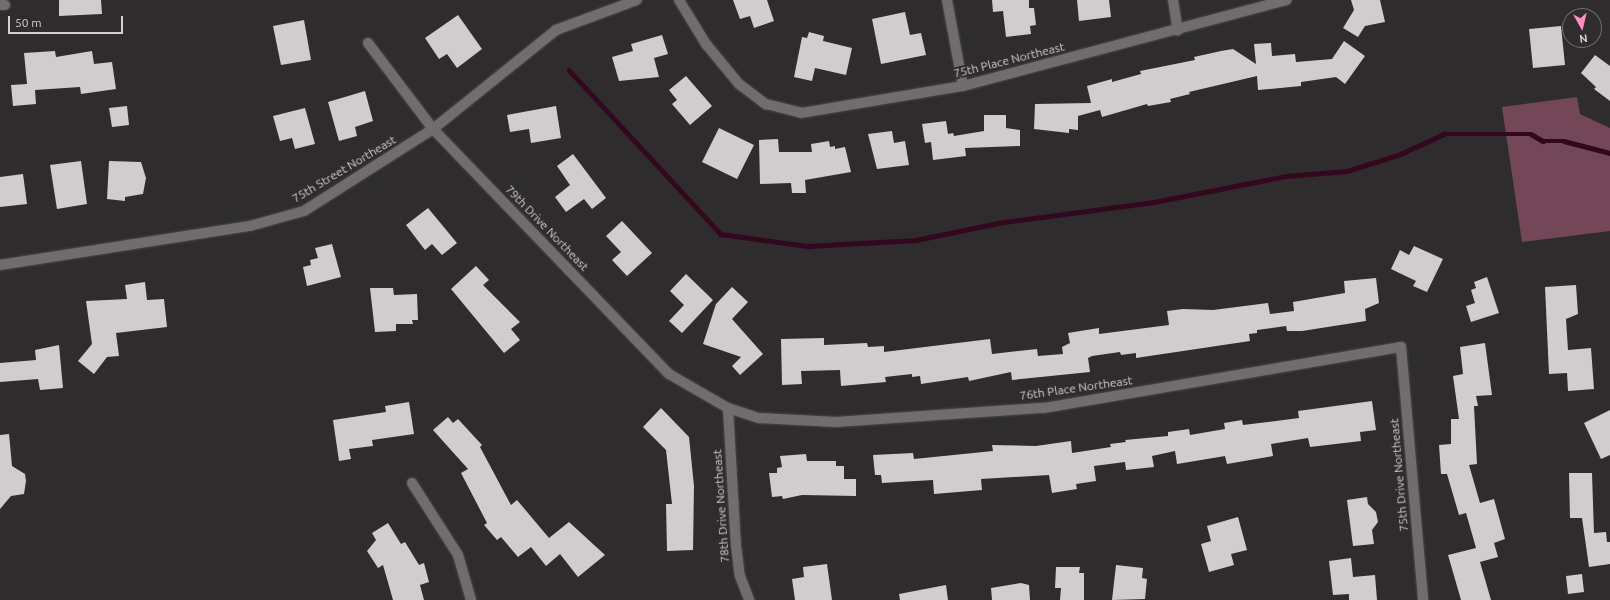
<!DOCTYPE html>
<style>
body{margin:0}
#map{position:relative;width:1610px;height:600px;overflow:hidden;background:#2f2c2d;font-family:Ubuntu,sans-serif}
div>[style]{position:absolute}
.green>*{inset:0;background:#734658}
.stream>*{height:4.5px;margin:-2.25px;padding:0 2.25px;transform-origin:2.25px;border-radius:2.25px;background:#33071d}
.building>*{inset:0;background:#d1cdcf}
.roads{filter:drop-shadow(0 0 1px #4c4a4b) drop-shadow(0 0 1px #4c4a4b)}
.minor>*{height:10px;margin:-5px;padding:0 5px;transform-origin:5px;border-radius:5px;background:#716d6e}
span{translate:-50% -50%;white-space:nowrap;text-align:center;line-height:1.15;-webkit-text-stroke:4px #2f2c2d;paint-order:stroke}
.street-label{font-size:12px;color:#d3d1d2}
.north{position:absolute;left:1562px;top:8px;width:40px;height:40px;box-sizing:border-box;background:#2f2c2d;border:1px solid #716e6f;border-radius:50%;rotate:172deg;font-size:11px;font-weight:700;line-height:16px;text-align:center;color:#d3d1d2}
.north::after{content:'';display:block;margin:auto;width:14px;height:18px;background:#fe8ebc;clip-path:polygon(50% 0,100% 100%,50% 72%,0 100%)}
.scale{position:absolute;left:8px;top:16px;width:115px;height:18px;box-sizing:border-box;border:2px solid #d3d1d2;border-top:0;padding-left:5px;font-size:12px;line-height:14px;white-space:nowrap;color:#d3d1d2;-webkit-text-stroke:3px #2f2c2d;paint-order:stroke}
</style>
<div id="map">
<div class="green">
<i style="clip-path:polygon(1577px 97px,1580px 114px,1610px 128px,1610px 231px,1522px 242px,1502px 107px)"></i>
</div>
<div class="stream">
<i style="left:569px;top:70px;width:224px;rotate:47.2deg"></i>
<i style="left:721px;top:234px;width:88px;rotate:7.9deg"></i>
<i style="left:808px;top:246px;width:108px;rotate:-3.2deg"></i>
<i style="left:916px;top:240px;width:90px;rotate:-11.6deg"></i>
<i style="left:1004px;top:222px;width:151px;rotate:-7.6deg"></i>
<i style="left:1154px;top:202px;width:135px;rotate:-11.1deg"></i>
<i style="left:1286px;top:176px;width:61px;rotate:-4.7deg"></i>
<i style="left:1347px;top:171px;width:53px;rotate:-17.4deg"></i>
<i style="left:1398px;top:155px;width:51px;rotate:-24.5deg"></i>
<i style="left:1444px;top:134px;width:87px"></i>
<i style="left:1531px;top:134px;width:14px;rotate:30deg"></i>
<i style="left:1543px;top:141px;width:21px"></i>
<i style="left:1564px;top:141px;width:48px;rotate:14.6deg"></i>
</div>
<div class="building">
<i style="clip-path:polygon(59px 0,101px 0,102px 14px,59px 16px)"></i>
<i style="clip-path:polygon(733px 0,767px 0,774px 21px,754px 28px,750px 16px,740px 19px)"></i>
<i style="clip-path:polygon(992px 0,1029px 0,1029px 8px,1034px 8px,1036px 25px,1030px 26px,1031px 34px,1006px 37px,1003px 11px,993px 12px)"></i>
<i style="clip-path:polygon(1077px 0,1109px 0,1111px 17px,1079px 21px)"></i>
<i style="clip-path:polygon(1351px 0,1380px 0,1385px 22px,1365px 26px,1358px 37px,1343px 28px,1354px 10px)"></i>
<i style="clip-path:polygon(905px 12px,910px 35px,921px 33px,926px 55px,881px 64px,872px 19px)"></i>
<i style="clip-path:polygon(458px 15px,482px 49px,457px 68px,447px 54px,439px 59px,425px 38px)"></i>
<i style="clip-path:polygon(304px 20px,311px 60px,281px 65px,273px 26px)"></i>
<i style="clip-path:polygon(1561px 26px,1565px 65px,1533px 68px,1529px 29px)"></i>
<i style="clip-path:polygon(809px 32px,824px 36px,823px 41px,852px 48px,846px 75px,815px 68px,812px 81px,794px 77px,802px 37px,807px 38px)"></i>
<i style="clip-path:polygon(662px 35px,668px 54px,654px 58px,659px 77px,619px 81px,612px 57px,633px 51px,631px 44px)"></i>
<i style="clip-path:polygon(1344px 41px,1365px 56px,1345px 84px,1336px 77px,1301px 82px,1301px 86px,1258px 90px,1257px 76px,1189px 92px,1190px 94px,1170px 99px,1171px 102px,1148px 106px,1147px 104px,1102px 117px,1100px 110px,1078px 116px,1078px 130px,1069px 129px,1069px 133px,1034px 129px,1035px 104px,1091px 103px,1087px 86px,1112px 79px,1112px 82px,1141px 74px,1140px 71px,1195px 60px,1194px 57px,1221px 51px,1233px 49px,1256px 64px,1254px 44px,1271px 43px,1272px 56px,1295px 54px,1296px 62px,1332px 59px)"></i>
<i style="clip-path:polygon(55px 51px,56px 57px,92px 51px,94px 64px,112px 62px,116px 89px,81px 94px,80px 87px,35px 90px,36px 104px,13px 106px,11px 85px,27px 84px,24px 53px)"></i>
<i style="clip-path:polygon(1595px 55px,1610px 66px,1610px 101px,1594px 89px,1596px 87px,1581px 73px)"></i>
<i style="clip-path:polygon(686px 76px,712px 106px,690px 125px,672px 104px,677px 100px,669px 90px)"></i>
<i style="clip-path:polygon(365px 91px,373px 121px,355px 127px,357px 136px,339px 141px,328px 102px)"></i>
<i style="clip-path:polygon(127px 106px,129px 125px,112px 127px,109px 108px)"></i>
<i style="clip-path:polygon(556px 106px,561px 138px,531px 143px,529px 129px,510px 132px,507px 115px)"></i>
<i style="clip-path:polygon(305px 108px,315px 144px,295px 149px,292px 138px,280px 141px,273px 116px)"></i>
<i style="clip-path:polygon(984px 115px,1006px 115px,1006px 128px,1020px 130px,1020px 146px,965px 148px,966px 156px,933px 160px,931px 142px,925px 143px,922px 124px,946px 121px,948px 134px,953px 133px,954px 136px,984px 131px)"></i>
<i style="clip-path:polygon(719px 128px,754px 145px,737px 179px,702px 162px)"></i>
<i style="clip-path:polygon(892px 131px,894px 143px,905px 141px,909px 165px,877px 169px,868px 134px)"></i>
<i style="clip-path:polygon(778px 139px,779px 152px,812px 152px,811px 144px,829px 141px,830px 147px,835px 146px,835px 149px,845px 147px,851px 172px,805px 180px,806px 193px,792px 193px,791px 183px,760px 184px,759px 140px)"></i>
<i style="clip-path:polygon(573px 154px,606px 198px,592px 209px,584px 199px,566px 212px,555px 197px,570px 185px,557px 166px)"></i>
<i style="clip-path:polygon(81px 161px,87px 204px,57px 209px,50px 165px)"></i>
<i style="clip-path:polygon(109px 161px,141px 162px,146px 178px,143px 194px,125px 197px,125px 201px,107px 199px)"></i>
<i style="clip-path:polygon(23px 174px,27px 204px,0 207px,0 177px)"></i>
<i style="clip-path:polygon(428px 208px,457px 243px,442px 255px,432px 244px,425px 250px,406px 225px)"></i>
<i style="clip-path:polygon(622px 221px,652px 253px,627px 276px,612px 260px,621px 252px,606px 236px)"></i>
<i style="clip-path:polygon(332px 244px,341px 277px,307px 286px,303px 267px,311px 265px,310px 260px,318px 258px,315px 248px)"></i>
<i style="clip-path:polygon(1414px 246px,1443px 259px,1427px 292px,1413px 286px,1416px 281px,1391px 269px,1400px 250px,1409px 255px)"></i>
<i style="clip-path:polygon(476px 266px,489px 280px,483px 285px,520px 322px,511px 329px,520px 340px,504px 353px,451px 289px)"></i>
<i style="clip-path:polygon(686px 274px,713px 300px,682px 333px,669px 321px,684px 305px,670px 291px)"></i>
<i style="clip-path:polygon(1487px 277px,1499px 313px,1471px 322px,1466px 306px,1475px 303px,1471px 290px,1476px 288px,1474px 282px)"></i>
<i style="clip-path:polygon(1376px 278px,1379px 303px,1365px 309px,1366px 321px,1302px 331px,1287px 331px,1286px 326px,1257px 330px,1257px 333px,1249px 334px,1250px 341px,1136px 358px,1136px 353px,1121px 355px,1120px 352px,1092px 356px,1088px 358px,1090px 372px,1012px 380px,1011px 372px,969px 381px,968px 377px,921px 384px,920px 376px,912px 377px,912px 374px,885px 377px,886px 382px,841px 386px,840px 370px,801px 371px,802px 384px,782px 385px,781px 339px,824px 338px,824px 345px,867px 343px,868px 347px,884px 346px,884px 352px,990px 339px,992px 354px,1037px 349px,1038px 356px,1063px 354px,1062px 347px,1070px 343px,1068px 333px,1099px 328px,1099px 334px,1169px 325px,1167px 311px,1183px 309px,1213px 310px,1268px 303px,1270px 314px,1294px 311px,1293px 302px,1345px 293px,1344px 281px)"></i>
<i style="clip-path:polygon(145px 282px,147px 300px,164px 299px,167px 327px,116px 333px,119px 356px,107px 357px,94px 374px,78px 361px,92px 344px,86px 301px,127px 299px,125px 285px)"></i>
<i style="clip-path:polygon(1576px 285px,1578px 314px,1566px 319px,1568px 350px,1591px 348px,1594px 389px,1568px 391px,1567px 373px,1549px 374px,1545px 287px)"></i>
<i style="clip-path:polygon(732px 287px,748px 302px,732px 319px,763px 354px,740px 375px,732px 366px,741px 357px,703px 344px,716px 304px)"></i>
<i style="clip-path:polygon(370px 288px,393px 288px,394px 295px,417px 294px,418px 320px,412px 320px,413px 324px,396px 324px,396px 331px,375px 332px)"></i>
<i style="clip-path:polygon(1485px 343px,1492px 395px,1476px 396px,1478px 406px,1474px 406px,1477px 464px,1469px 465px,1480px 503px,1494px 499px,1505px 539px,1494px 543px,1498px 557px,1480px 562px,1491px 600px,1461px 600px,1448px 555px,1476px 548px,1466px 513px,1459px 515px,1447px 474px,1441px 474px,1439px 445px,1451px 444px,1451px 419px,1459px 419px,1453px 376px,1463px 374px,1460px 347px)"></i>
<i style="clip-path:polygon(59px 345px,63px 388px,40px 390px,38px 379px,0 382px,0 363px,36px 360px,35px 350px)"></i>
<i style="clip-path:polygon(1372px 401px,1376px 430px,1360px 432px,1361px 441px,1310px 447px,1308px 438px,1271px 444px,1273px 456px,1227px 464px,1225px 456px,1177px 464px,1175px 451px,1152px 456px,1154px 467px,1126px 470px,1125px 462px,1094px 466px,1096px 481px,1076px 484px,1077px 489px,1052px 493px,1049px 475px,981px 479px,982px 490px,934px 494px,933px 480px,882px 483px,881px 475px,875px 475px,873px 455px,913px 453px,914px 459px,993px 451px,992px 445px,1036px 446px,1071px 441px,1072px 453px,1111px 447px,1110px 444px,1126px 442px,1125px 440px,1168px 436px,1168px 432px,1189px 429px,1190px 435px,1225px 429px,1224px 423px,1242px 420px,1243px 425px,1299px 418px,1298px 411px)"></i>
<i style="clip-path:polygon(409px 402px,414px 434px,372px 440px,373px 446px,349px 449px,351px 459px,339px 461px,333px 420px,386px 412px,385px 406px)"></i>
<i style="clip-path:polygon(661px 408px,689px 437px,694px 486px,693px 550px,667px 551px,666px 504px,672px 504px,666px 450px,643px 427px)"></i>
<i style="clip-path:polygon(1610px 410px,1610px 455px,1601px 459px,1584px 423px)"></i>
<i style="clip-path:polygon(448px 417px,453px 423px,458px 419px,482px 445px,480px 447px,511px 505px,517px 500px,549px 538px,569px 522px,605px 555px,578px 577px,560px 554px,546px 566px,531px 547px,518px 557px,501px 537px,497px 540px,484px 525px,487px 523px,461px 473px,468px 469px,433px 430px)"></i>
<i style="clip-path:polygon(9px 434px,12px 466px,25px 474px,26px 481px,24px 494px,11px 496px,0 509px,0 435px)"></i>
<i style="clip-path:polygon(806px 454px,807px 461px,836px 461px,836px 466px,844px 466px,844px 479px,856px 479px,856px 496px,802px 495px,783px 499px,782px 496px,772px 497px,769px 473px,777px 473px,777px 468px,782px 467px,780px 456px)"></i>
<i style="clip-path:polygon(1569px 473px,1592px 473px,1594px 533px,1606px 532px,1607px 542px,1610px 542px,1610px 564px,1589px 567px,1582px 518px,1570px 518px)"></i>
<i style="clip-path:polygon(1367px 497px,1368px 504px,1376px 512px,1378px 522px,1372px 530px,1374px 544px,1353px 546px,1347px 500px)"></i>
<i style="clip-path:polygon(1238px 517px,1247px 550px,1231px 554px,1234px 565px,1209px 572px,1201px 544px,1211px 541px,1207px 526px)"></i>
<i style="clip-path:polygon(388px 523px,401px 544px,405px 542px,419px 565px,424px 563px,429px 582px,420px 585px,424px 600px,393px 600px,383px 565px,378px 568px,367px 551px,376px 540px,372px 533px)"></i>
<i style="clip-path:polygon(1351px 558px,1353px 577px,1375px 575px,1377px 600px,1349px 600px,1349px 594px,1333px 595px,1329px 561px)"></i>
<i style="clip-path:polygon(827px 564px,832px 600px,795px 600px,792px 579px,804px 577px,803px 567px)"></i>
<i style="clip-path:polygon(1116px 565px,1143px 568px,1142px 578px,1147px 579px,1145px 599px,1112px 600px)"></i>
<i style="clip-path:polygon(1056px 567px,1080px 567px,1079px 573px,1084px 573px,1084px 600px,1060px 600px,1061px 588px,1055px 588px)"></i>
<i style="clip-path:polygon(1582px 574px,1584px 592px,1568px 594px,1566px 576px)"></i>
<i style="clip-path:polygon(1021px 583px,1029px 585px,1030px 600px,992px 600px,991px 588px)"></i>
<i style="clip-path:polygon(946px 585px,948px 600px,900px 600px,899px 594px)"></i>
</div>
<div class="roads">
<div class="minor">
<i style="left:679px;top:0;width:52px;rotate:58.5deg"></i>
<i style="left:706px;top:44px;width:52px;rotate:50.5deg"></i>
<i style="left:739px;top:84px;width:34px;rotate:37deg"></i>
<i style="left:766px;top:104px;width:36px;rotate:14deg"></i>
<i style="left:801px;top:113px;width:164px;rotate:-9.5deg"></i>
<i style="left:963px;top:86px;width:335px;rotate:-14.9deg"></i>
<i style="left:947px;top:0;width:87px;rotate:79.5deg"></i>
<i style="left:1173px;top:0;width:31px;rotate:81deg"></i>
<i style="left:0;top:5px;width:5px"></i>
<i style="left:368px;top:43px;width:108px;rotate:52.9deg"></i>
<i style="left:433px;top:129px;width:340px;rotate:46.1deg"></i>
<i style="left:669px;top:374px;width:68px;rotate:30deg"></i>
<i style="left:728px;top:408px;width:33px;rotate:18deg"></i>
<i style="left:759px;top:418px;width:77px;rotate:3deg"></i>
<i style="left:836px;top:422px;width:208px;rotate:-3.9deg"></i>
<i style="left:1044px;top:408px;width:362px;rotate:-9.7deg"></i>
<i style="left:1401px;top:347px;width:254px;rotate:85deg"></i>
<i style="left:0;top:265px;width:253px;rotate:-8.9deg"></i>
<i style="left:250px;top:226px;width:56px;rotate:-15.5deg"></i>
<i style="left:304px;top:211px;width:153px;rotate:-32.4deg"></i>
<i style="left:433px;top:129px;width:158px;rotate:-38.8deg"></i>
<i style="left:556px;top:30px;width:86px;rotate:-20.3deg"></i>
<i style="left:728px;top:408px;width:137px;rotate:86.7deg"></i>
<i style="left:736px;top:545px;width:31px;rotate:83deg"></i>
<i style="left:740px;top:576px;width:26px;rotate:69deg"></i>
<i style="left:412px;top:483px;width:85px;rotate:57.4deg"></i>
<i style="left:458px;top:555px;width:47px;rotate:73.9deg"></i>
</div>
</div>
<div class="street-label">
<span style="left:1009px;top:60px;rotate:-14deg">75th Place Northeast</span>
<span style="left:344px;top:169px;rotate:-31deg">75th Street Northeast</span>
<span style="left:547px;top:228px;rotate:46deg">79th Drive Northeast</span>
<span style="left:1076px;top:388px;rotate:-8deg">76th Place Northeast</span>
<span style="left:1399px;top:475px;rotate:-95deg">75th Drive Northeast</span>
<span style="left:721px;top:506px;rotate:-94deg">78th Drive Northeast</span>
</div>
<div class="north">N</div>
<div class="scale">50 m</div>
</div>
